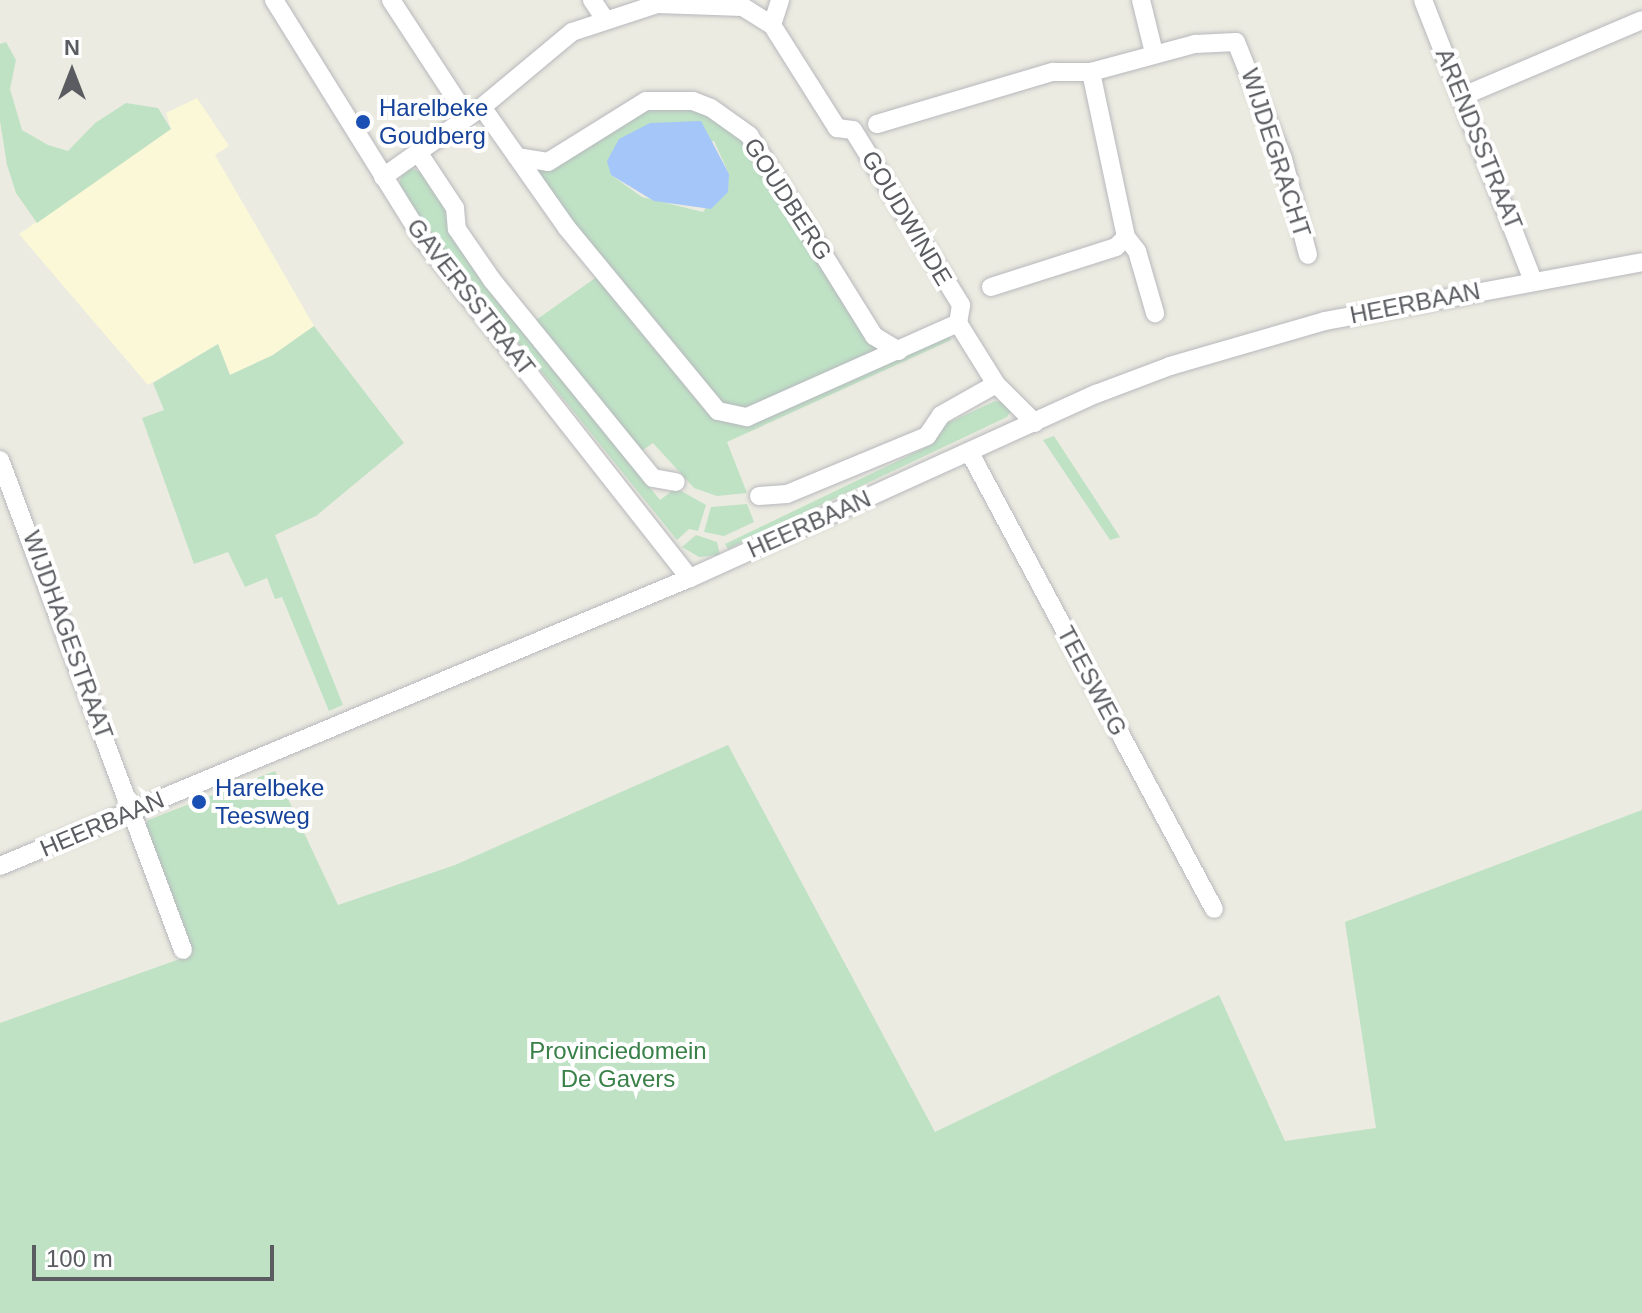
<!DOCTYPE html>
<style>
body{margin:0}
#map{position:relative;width:1642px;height:1313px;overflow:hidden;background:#ecebe1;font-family:Helvetica,sans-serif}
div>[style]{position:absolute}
.commercial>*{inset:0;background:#fbf8d7}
.green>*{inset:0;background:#bfe2c5}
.water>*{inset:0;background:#a5c6f8}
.roads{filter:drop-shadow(0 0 2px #b7b8bd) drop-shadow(0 0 2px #b7b8bd)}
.minor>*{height:18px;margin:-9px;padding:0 9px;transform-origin:9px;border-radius:9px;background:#fff}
.dots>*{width:22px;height:22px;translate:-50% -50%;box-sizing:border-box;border:4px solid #fff;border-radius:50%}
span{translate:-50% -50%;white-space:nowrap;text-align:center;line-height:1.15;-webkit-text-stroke:8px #fff;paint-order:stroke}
.transit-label{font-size:24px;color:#164399}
.left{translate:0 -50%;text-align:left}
.street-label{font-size:24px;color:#5a5c61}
.park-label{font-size:24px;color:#3a8049}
.north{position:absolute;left:32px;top:32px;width:80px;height:80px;-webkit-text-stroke:6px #fff;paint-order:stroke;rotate:0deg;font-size:22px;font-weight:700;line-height:32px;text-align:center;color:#5a5c61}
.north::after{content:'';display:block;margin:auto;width:28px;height:36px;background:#5a5c61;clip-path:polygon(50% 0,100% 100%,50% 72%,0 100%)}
.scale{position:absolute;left:32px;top:1245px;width:242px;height:36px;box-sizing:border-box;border:4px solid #5a5c61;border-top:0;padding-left:10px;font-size:24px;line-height:28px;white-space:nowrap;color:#5a5c61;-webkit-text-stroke:6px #fff;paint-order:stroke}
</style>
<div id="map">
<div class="commercial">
<i style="clip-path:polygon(197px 98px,229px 146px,215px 155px,314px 326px,273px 355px,230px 375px,218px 344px,148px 385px,19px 234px,171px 129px,166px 113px)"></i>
</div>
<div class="green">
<i style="clip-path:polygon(6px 42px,16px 60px,10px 89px,22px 130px,48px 145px,68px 151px,95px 123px,126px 103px,158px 108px,171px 129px,37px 223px,16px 193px,7px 165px,0 121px,0 44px)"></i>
<i style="clip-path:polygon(evenodd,656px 105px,700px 108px,744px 141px,884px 350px,753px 408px,722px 408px,706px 394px,531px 167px,656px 105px,714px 141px,729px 174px,703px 212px,642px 197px,611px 175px,714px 141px)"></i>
<i style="clip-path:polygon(411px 168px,423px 173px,597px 422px,660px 500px,676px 488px,706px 505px,698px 531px,689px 529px,677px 540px,422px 223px,399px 187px,401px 176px)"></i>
<i style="clip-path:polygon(598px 276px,696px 399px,728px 422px,949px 335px,951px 340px,727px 442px,747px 493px,717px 496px,694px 488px,653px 443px,640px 452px,536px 320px)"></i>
<i style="clip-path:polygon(314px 326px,404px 443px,316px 516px,275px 535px,343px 705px,329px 711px,282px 597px,275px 599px,267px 578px,245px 587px,228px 552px,194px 564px,142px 418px,164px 410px,153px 383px,218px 344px,230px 375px,273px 355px)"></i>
<i style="clip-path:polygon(995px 401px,1006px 403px,1011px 411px,1007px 417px,728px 549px,725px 544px,933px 444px,946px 424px)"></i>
<i style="clip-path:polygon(1054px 436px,1120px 537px,1110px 540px,1043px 440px)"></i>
<i style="clip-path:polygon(747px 504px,754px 522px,724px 536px,704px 532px,711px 507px)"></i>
<i style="clip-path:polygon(696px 535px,717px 542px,720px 555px,699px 557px,682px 547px)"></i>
<i style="clip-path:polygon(728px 745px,935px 1132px,1219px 995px,1285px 1141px,1376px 1128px,1345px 922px,1642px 810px,1642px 1313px,0 1313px,0 1023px,191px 955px,154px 860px,144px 828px,148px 820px,275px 771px,338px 905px,455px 865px)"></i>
</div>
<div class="water">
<i style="clip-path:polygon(701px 121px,729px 174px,728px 192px,711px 209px,654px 201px,611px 175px,607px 161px,619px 139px,650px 123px)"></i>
</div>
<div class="roads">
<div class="minor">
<i style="left:274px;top:0;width:280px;rotate:58.1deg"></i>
<i style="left:422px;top:238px;width:433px;rotate:51.8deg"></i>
<i style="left:391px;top:0;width:139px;rotate:56.8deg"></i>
<i style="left:592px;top:0;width:22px;rotate:56deg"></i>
<i style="left:1141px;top:0;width:55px;rotate:76.2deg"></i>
<i style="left:1423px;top:0;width:301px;rotate:68.6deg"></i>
<i style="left:772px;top:25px;width:26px;rotate:-72deg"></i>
<i style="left:1463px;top:96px;width:194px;rotate:-23deg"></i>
<i style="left:482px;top:107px;width:148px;rotate:54.9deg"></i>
<i style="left:567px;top:228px;width:237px;rotate:50.5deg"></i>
<i style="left:718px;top:411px;width:30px;rotate:12deg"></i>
<i style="left:747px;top:417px;width:231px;rotate:-24deg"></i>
<i style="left:877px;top:124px;width:184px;rotate:-16.5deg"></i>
<i style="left:1053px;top:72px;width:38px"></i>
<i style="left:1091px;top:72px;width:108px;rotate:-15.1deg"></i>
<i style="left:1195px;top:44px;width:41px;rotate:-2.8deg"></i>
<i style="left:1236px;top:42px;width:126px;rotate:68.1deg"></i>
<i style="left:1283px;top:159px;width:99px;rotate:75.4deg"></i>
<i style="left:418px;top:152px;width:67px;rotate:56.5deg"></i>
<i style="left:455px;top:208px;width:21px;rotate:85deg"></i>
<i style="left:457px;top:229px;width:62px;rotate:55.5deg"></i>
<i style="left:492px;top:280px;width:255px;rotate:50.9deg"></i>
<i style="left:653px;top:478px;width:23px;rotate:10deg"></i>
<i style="left:517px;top:157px;width:31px;rotate:9deg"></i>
<i style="left:548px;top:162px;width:115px;rotate:-31.9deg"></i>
<i style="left:646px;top:101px;width:47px"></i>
<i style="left:693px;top:101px;width:19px;rotate:21deg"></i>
<i style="left:711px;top:108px;width:47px;rotate:35.4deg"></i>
<i style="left:749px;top:135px;width:237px;rotate:58.1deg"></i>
<i style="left:874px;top:336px;width:29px;rotate:31deg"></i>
<i style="left:383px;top:177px;width:121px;rotate:-35.3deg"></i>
<i style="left:482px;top:107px;width:117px;rotate:-39.8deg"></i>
<i style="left:572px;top:32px;width:89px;rotate:-18.2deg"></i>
<i style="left:657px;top:4px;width:86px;rotate:2deg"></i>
<i style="left:743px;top:7px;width:34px;rotate:32deg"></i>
<i style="left:772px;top:25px;width:122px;rotate:57.7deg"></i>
<i style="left:837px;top:128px;width:16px;rotate:7deg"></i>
<i style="left:853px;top:130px;width:206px;rotate:58.3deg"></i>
<i style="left:961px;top:305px;width:18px;rotate:99deg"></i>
<i style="left:958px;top:323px;width:72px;rotate:58.1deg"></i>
<i style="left:996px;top:384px;width:55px;rotate:45deg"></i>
<i style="left:1126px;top:237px;width:18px;rotate:52deg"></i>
<i style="left:1137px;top:251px;width:65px;rotate:73.8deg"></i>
<i style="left:991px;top:287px;width:131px;rotate:-17.7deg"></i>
<i style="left:1116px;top:247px;width:14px;rotate:-45deg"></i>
<i style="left:1126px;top:237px;width:169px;rotate:-102deg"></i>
<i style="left:970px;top:453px;width:517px;rotate:61.85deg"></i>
<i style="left:0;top:460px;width:523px;rotate:69.52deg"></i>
<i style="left:759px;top:496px;width:28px;rotate:-4deg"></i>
<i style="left:787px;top:494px;width:152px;rotate:-22.5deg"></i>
<i style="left:927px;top:436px;width:25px;rotate:-56deg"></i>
<i style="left:941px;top:415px;width:63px;rotate:-29.4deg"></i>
<i style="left:0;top:866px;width:748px;rotate:-22.66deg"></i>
<i style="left:690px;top:578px;width:446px;rotate:-24.4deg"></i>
<i style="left:1096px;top:394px;width:79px;rotate:-20.7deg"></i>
<i style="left:1170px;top:366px;width:161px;rotate:-16.2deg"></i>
<i style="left:1325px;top:321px;width:322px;rotate:-10.5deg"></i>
</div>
</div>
<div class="dots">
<i style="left:363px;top:122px;background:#1a4fb4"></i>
<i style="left:199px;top:802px;background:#1a4fb4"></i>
</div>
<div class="transit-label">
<span class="left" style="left:379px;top:122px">Harelbeke<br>Goudberg</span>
<span class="left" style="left:215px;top:802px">Harelbeke<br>Teesweg</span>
</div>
<div class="street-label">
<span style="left:1479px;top:139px;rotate:68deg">ARENDSSTRAAT</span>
<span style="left:1276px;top:153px;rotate:72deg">WIJDEGRACHT</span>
<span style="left:788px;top:199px;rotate:57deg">GOUDBERG</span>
<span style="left:907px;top:218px;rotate:59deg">GOUDWINDE</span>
<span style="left:471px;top:297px;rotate:52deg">GAVERSSTRAAT</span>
<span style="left:1415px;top:303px;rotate:-11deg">HEERBAAN</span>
<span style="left:809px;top:524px;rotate:-24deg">HEERBAAN</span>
<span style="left:68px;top:635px;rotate:70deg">WIJDHAGESTRAAT</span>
<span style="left:1092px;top:681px;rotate:62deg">TEESWEG</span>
<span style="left:102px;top:824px;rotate:-23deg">HEERBAAN</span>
</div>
<div class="park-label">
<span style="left:618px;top:1065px">Provinciedomein<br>De Gavers</span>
</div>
<div class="north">N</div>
<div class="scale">100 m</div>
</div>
